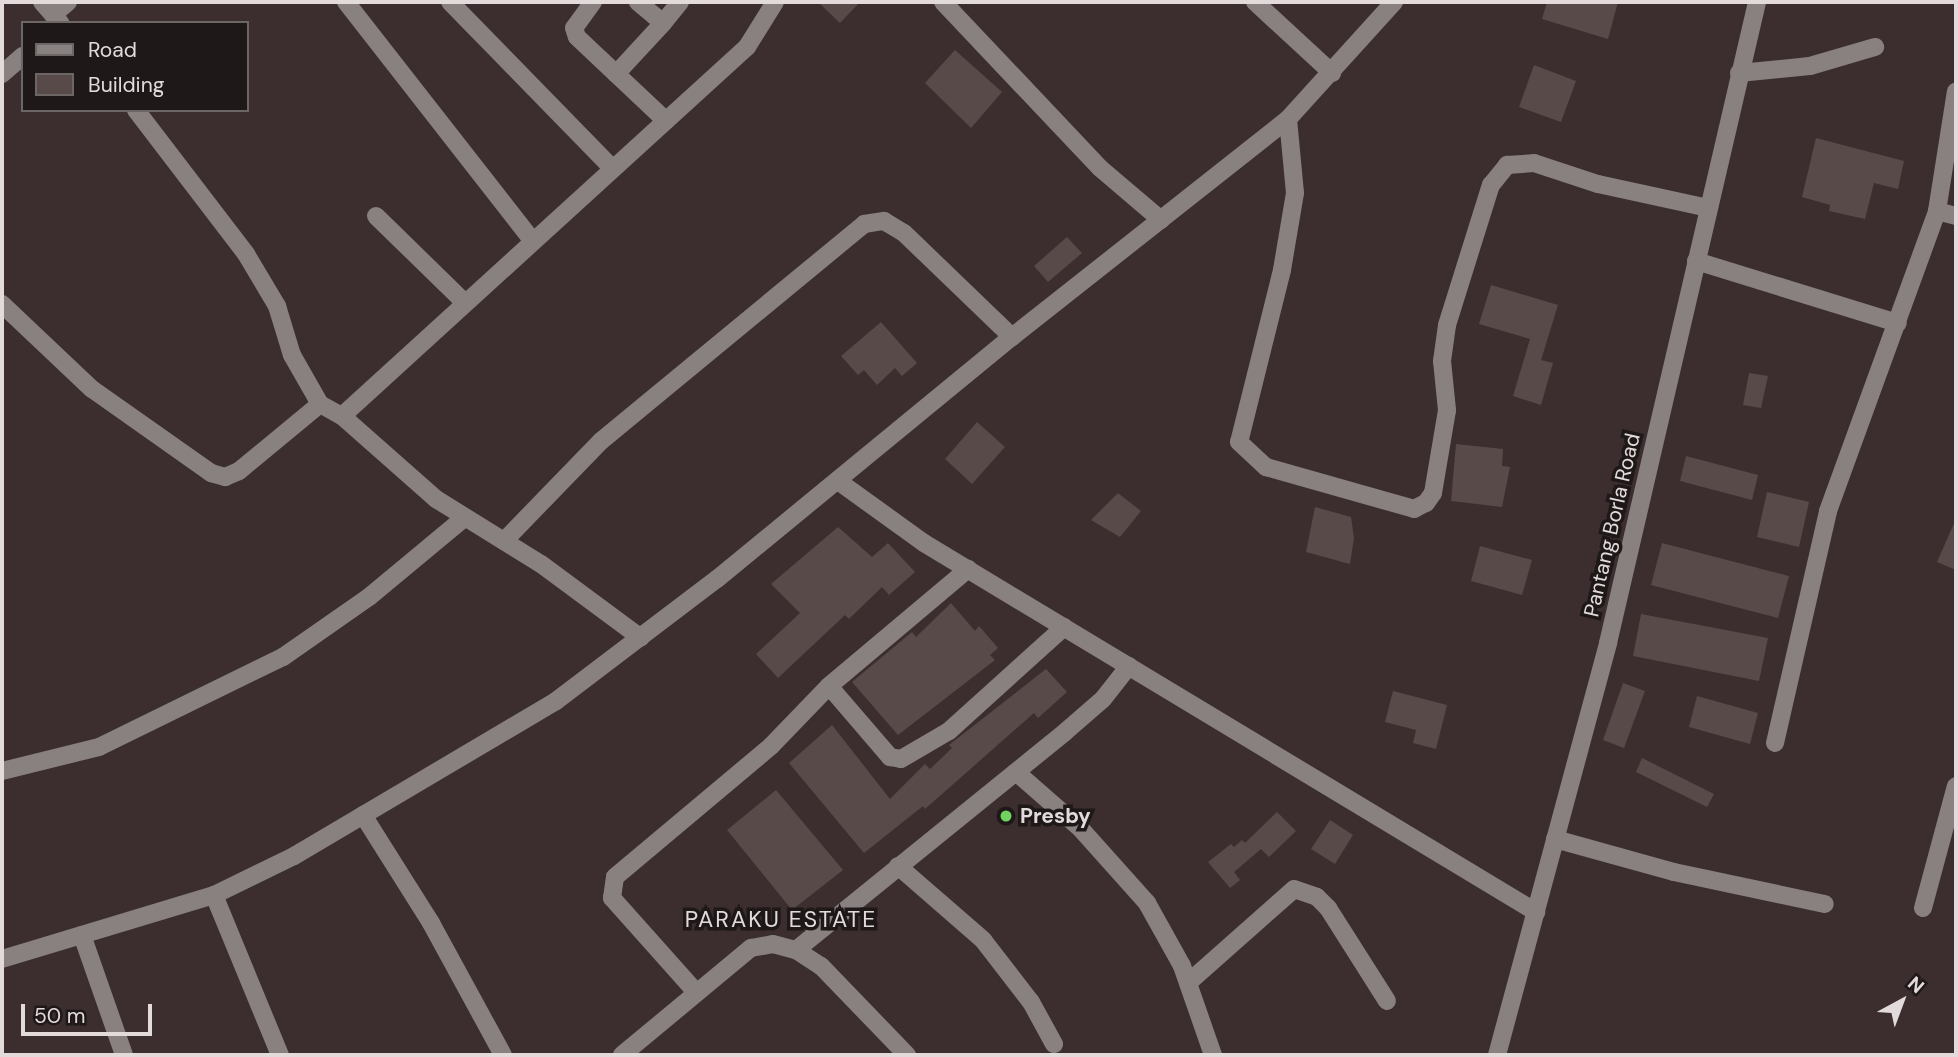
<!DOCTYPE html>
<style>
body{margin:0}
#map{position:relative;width:1958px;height:1057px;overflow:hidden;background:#3c2e2e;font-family:"DM Sans",sans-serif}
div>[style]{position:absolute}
.building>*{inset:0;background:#594a4a}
.minor>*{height:18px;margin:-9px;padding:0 9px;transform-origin:9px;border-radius:9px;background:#888180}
.dots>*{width:19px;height:19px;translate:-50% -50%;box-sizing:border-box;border:4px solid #1e1818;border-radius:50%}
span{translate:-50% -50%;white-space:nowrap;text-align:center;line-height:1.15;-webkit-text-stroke:7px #1e1818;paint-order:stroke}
.street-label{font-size:21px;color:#e3dbdb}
.poi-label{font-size:21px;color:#e3dbdb;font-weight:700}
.left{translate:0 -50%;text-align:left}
.neighbourhood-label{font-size:23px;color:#e3dbdb;letter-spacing:2px}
.frame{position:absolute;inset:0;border:4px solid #e3dbdb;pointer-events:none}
.legend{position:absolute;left:21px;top:21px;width:228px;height:91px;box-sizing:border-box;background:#1e1818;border:2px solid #6d6666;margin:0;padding:9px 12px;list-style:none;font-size:21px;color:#e3dbdb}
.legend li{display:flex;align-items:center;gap:14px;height:35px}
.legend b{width:35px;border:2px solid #6d6666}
.north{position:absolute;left:1867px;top:966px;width:70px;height:70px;-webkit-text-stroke:5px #1e1818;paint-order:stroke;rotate:41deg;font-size:19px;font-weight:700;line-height:28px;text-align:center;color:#e3dbdb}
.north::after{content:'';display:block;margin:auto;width:24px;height:32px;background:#e3dbdb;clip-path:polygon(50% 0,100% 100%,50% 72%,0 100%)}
.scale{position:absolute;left:21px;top:1004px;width:131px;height:32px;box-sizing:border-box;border:4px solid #e3dbdb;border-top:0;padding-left:9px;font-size:21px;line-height:24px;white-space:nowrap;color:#e3dbdb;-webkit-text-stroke:5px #1e1818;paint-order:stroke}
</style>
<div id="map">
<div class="building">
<i style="clip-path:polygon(818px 2px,860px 2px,840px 23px)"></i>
<i style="clip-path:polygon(1547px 2px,1618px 2px,1608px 39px,1542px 19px)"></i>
<i style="clip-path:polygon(955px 50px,1002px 92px,971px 128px,925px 83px)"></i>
<i style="clip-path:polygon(1534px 65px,1576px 81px,1561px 122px,1519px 107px)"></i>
<i style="clip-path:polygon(1816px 138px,1904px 161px,1898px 189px,1874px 183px,1865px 219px,1829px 211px,1830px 205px,1802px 197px)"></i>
<i style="clip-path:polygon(1067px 237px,1082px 253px,1048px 282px,1034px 266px)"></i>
<i style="clip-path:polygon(1491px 285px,1558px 305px,1541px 360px,1553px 363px,1541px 405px,1513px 396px,1530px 339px,1479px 324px)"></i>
<i style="clip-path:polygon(881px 322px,917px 363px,902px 376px,895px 368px,877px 385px,864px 370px,858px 375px,841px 356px)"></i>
<i style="clip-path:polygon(1749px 373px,1768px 376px,1761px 408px,1743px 405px)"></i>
<i style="clip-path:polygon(977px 422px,1005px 447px,972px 484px,945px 459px)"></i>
<i style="clip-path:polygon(1456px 444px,1503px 449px,1502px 466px,1510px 467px,1502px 507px,1451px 501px)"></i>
<i style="clip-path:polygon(1686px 456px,1758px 475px,1752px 500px,1680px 481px)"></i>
<i style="clip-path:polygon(1767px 492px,1809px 502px,1799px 547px,1757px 537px)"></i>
<i style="clip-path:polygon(1118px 493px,1141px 511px,1120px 537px,1091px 520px)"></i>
<i style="clip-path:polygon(1315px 507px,1351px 517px,1354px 538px,1350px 564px,1306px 552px)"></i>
<i style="clip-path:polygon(1956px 519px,1956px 570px,1937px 562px)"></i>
<i style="clip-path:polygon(838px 527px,872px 557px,888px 543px,915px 572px,889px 595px,882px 587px,849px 619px,845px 615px,778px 678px,756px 654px,800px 613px,771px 584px)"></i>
<i style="clip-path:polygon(1662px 543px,1789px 576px,1778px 618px,1651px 585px)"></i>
<i style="clip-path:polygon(1480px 546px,1532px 560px,1522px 595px,1471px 581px)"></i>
<i style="clip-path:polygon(951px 603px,975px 631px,979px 626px,998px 648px,990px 655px,995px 660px,898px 735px,852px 682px,912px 632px,916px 637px)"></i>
<i style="clip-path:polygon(1641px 614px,1768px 638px,1759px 681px,1633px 656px)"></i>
<i style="clip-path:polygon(1046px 669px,1067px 692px,1038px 718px,1034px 713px,925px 809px,923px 806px,864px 853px,789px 763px,832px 725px,890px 799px,925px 764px,930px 769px,952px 748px,949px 745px)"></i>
<i style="clip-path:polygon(1623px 683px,1645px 691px,1624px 748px,1603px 740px)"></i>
<i style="clip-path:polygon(1393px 691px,1447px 705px,1436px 749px,1413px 743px,1416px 730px,1385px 722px)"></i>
<i style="clip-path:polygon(1697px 696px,1758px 713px,1750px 744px,1689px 727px)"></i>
<i style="clip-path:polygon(1642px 758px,1714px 794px,1707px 807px,1636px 772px)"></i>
<i style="clip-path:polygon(776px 790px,843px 870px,792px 910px,727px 830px)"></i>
<i style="clip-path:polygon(1277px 812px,1296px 831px,1269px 857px,1261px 849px,1234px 872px,1240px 880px,1230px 888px,1208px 862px,1231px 844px,1234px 847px,1242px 840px,1245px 843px)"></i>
<i style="clip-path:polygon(1330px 820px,1353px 835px,1335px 864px,1311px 849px)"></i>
</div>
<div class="minor">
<i style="left:42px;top:2px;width:28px;rotate:49deg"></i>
<i style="left:346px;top:2px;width:303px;rotate:52deg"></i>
<i style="left:450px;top:2px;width:231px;rotate:45.7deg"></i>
<i style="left:593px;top:2px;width:32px;rotate:126deg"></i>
<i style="left:574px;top:28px;width:9px;rotate:72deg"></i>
<i style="left:577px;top:37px;width:122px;rotate:43.3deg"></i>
<i style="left:943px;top:2px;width:228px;rotate:46.6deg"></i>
<i style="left:1100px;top:168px;width:80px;rotate:40.4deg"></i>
<i style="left:1255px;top:2px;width:105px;rotate:42.7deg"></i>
<i style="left:53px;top:15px;width:20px;rotate:-41deg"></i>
<i style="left:663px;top:23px;width:27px;rotate:-51deg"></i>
<i style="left:1739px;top:73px;width:71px;rotate:-5.6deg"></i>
<i style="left:1810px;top:66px;width:68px;rotate:-16.3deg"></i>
<i style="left:2px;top:74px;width:28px;rotate:-41deg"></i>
<i style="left:616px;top:74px;width:69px;rotate:-47.3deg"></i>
<i style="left:663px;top:23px;width:33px;rotate:-140deg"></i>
<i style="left:136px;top:110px;width:181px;rotate:52.6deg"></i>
<i style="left:246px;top:254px;width:61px;rotate:59.2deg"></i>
<i style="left:277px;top:306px;width:51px;rotate:73deg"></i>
<i style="left:292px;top:355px;width:56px;rotate:60.3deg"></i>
<i style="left:320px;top:404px;width:25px;rotate:29deg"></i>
<i style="left:342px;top:416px;width:125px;rotate:41.4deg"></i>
<i style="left:436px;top:499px;width:123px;rotate:31.8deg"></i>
<i style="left:541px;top:564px;width:124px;rotate:36.5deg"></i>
<i style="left:1288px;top:119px;width:74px;rotate:84.6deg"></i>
<i style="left:1295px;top:193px;width:78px;rotate:99.6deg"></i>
<i style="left:1282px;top:270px;width:177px;rotate:104deg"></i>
<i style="left:1239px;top:442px;width:37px;rotate:43deg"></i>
<i style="left:1266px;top:467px;width:154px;rotate:15.8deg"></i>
<i style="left:1414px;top:509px;width:13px;rotate:-27deg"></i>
<i style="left:1426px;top:503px;width:12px;rotate:-55deg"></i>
<i style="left:1433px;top:493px;width:84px;rotate:-80.4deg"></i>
<i style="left:1447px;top:410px;width:49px;rotate:-95.8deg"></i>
<i style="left:1442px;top:361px;width:36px;rotate:-82deg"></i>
<i style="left:1447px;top:325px;width:147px;rotate:-72.6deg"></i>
<i style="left:1491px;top:185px;width:26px;rotate:-51deg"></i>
<i style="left:1507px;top:165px;width:27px;rotate:-4deg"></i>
<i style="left:1534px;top:163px;width:67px;rotate:18.2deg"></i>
<i style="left:1598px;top:184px;width:113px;rotate:12.3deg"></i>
<i style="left:1937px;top:211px;width:20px;rotate:15deg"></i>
<i style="left:376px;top:216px;width:124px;rotate:44.3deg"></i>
<i style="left:1696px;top:261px;width:211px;rotate:17.1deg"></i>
<i style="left:2px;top:304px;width:124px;rotate:43.4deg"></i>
<i style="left:92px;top:389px;width:146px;rotate:35.2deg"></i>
<i style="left:211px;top:473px;width:15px;rotate:16deg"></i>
<i style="left:225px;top:477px;width:15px;rotate:-23deg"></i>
<i style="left:239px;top:471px;width:105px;rotate:-39.6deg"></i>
<i style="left:342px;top:416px;width:548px;rotate:-42.34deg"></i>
<i style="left:747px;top:47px;width:53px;rotate:-58.1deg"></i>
<i style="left:838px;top:481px;width:106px;rotate:35.8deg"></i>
<i style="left:924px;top:543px;width:715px;rotate:31.09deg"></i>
<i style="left:504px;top:541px;width:139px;rotate:-45.9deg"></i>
<i style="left:601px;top:441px;width:341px;rotate:-39.5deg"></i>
<i style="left:864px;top:224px;width:20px;rotate:-9deg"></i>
<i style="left:884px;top:221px;width:23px;rotate:31deg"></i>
<i style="left:904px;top:233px;width:150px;rotate:43.9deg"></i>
<i style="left:829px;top:686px;width:94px;rotate:49.3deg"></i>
<i style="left:890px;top:757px;width:11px;rotate:10deg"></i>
<i style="left:901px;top:759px;width:56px;rotate:-30.3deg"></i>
<i style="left:949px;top:731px;width:155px;rotate:-42.1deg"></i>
<i style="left:1775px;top:743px;width:238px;rotate:-77.1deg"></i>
<i style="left:1828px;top:511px;width:319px;rotate:-70deg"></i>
<i style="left:1937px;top:211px;width:121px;rotate:-81deg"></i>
<i style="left:2px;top:771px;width:100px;rotate:-13.9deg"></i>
<i style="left:99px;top:747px;width:205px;rotate:-26.1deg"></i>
<i style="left:283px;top:657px;width:105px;rotate:-34.9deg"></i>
<i style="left:369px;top:597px;width:124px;rotate:-39.7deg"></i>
<i style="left:1016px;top:772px;width:85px;rotate:41.2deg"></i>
<i style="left:1080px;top:828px;width:101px;rotate:48.2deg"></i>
<i style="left:1147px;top:903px;width:72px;rotate:60.9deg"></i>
<i style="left:1182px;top:966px;width:94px;rotate:70.8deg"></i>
<i style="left:363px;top:815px;width:128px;rotate:57.8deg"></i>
<i style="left:431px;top:923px;width:150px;rotate:61.4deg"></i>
<i style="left:1555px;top:839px;width:123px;rotate:15.5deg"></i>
<i style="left:1674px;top:872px;width:154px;rotate:12deg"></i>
<i style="left:898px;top:866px;width:113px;rotate:41deg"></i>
<i style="left:983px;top:940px;width:78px;rotate:52.3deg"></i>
<i style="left:1031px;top:1002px;width:48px;rotate:61.3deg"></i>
<i style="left:214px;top:895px;width:173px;rotate:67.6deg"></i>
<i style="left:1923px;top:908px;width:126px;rotate:-74.9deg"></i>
<i style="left:82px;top:935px;width:127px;rotate:70.7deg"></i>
<i style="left:796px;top:950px;width:346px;rotate:-39deg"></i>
<i style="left:1065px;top:732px;width:50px;rotate:-41deg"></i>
<i style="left:1103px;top:699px;width:42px;rotate:-51.8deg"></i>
<i style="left:2px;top:959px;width:221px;rotate:-16.8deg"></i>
<i style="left:214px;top:895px;width:89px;rotate:-26deg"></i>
<i style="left:294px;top:856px;width:304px;rotate:-30.6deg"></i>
<i style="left:556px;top:701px;width:202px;rotate:-37.2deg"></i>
<i style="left:717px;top:579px;width:382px;rotate:-39.4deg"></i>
<i style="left:1012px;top:337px;width:352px;rotate:-38.3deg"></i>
<i style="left:1288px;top:119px;width:158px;rotate:-47.8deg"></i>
<i style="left:1189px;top:982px;width:140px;rotate:-41.5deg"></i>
<i style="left:1294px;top:889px;width:24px;rotate:19deg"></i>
<i style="left:1317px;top:897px;width:16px;rotate:45deg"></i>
<i style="left:1328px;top:908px;width:110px;rotate:57.6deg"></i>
<i style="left:695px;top:991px;width:125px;rotate:-131.7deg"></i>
<i style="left:612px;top:898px;width:21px;rotate:-82deg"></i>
<i style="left:615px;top:877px;width:204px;rotate:-40deg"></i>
<i style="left:771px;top:746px;width:83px;rotate:-46deg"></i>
<i style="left:829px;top:686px;width:182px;rotate:-40.1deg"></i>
<i style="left:622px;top:1055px;width:168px;rotate:-39.7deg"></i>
<i style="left:751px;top:948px;width:22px;rotate:-10deg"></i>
<i style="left:773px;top:944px;width:24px;rotate:15deg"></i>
<i style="left:796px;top:950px;width:30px;rotate:33deg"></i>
<i style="left:821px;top:966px;width:124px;rotate:46deg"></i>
<i style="left:1497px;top:1055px;width:427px;rotate:-74.9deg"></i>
<i style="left:1608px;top:643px;width:658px;rotate:-76.91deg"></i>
</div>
<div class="dots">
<i style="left:1006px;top:816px;background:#70d35f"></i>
</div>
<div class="street-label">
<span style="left:1612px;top:525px;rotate:-77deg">Pantang Borla Road</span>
</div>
<div class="poi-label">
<span class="left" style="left:1020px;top:816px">Presby</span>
</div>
<div class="neighbourhood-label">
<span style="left:781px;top:919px">PARAKU ESTATE</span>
</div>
<div class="frame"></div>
<ul class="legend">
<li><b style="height:9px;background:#888180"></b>Road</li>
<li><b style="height:19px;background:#594a4a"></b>Building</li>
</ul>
<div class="north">N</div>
<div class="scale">50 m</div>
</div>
